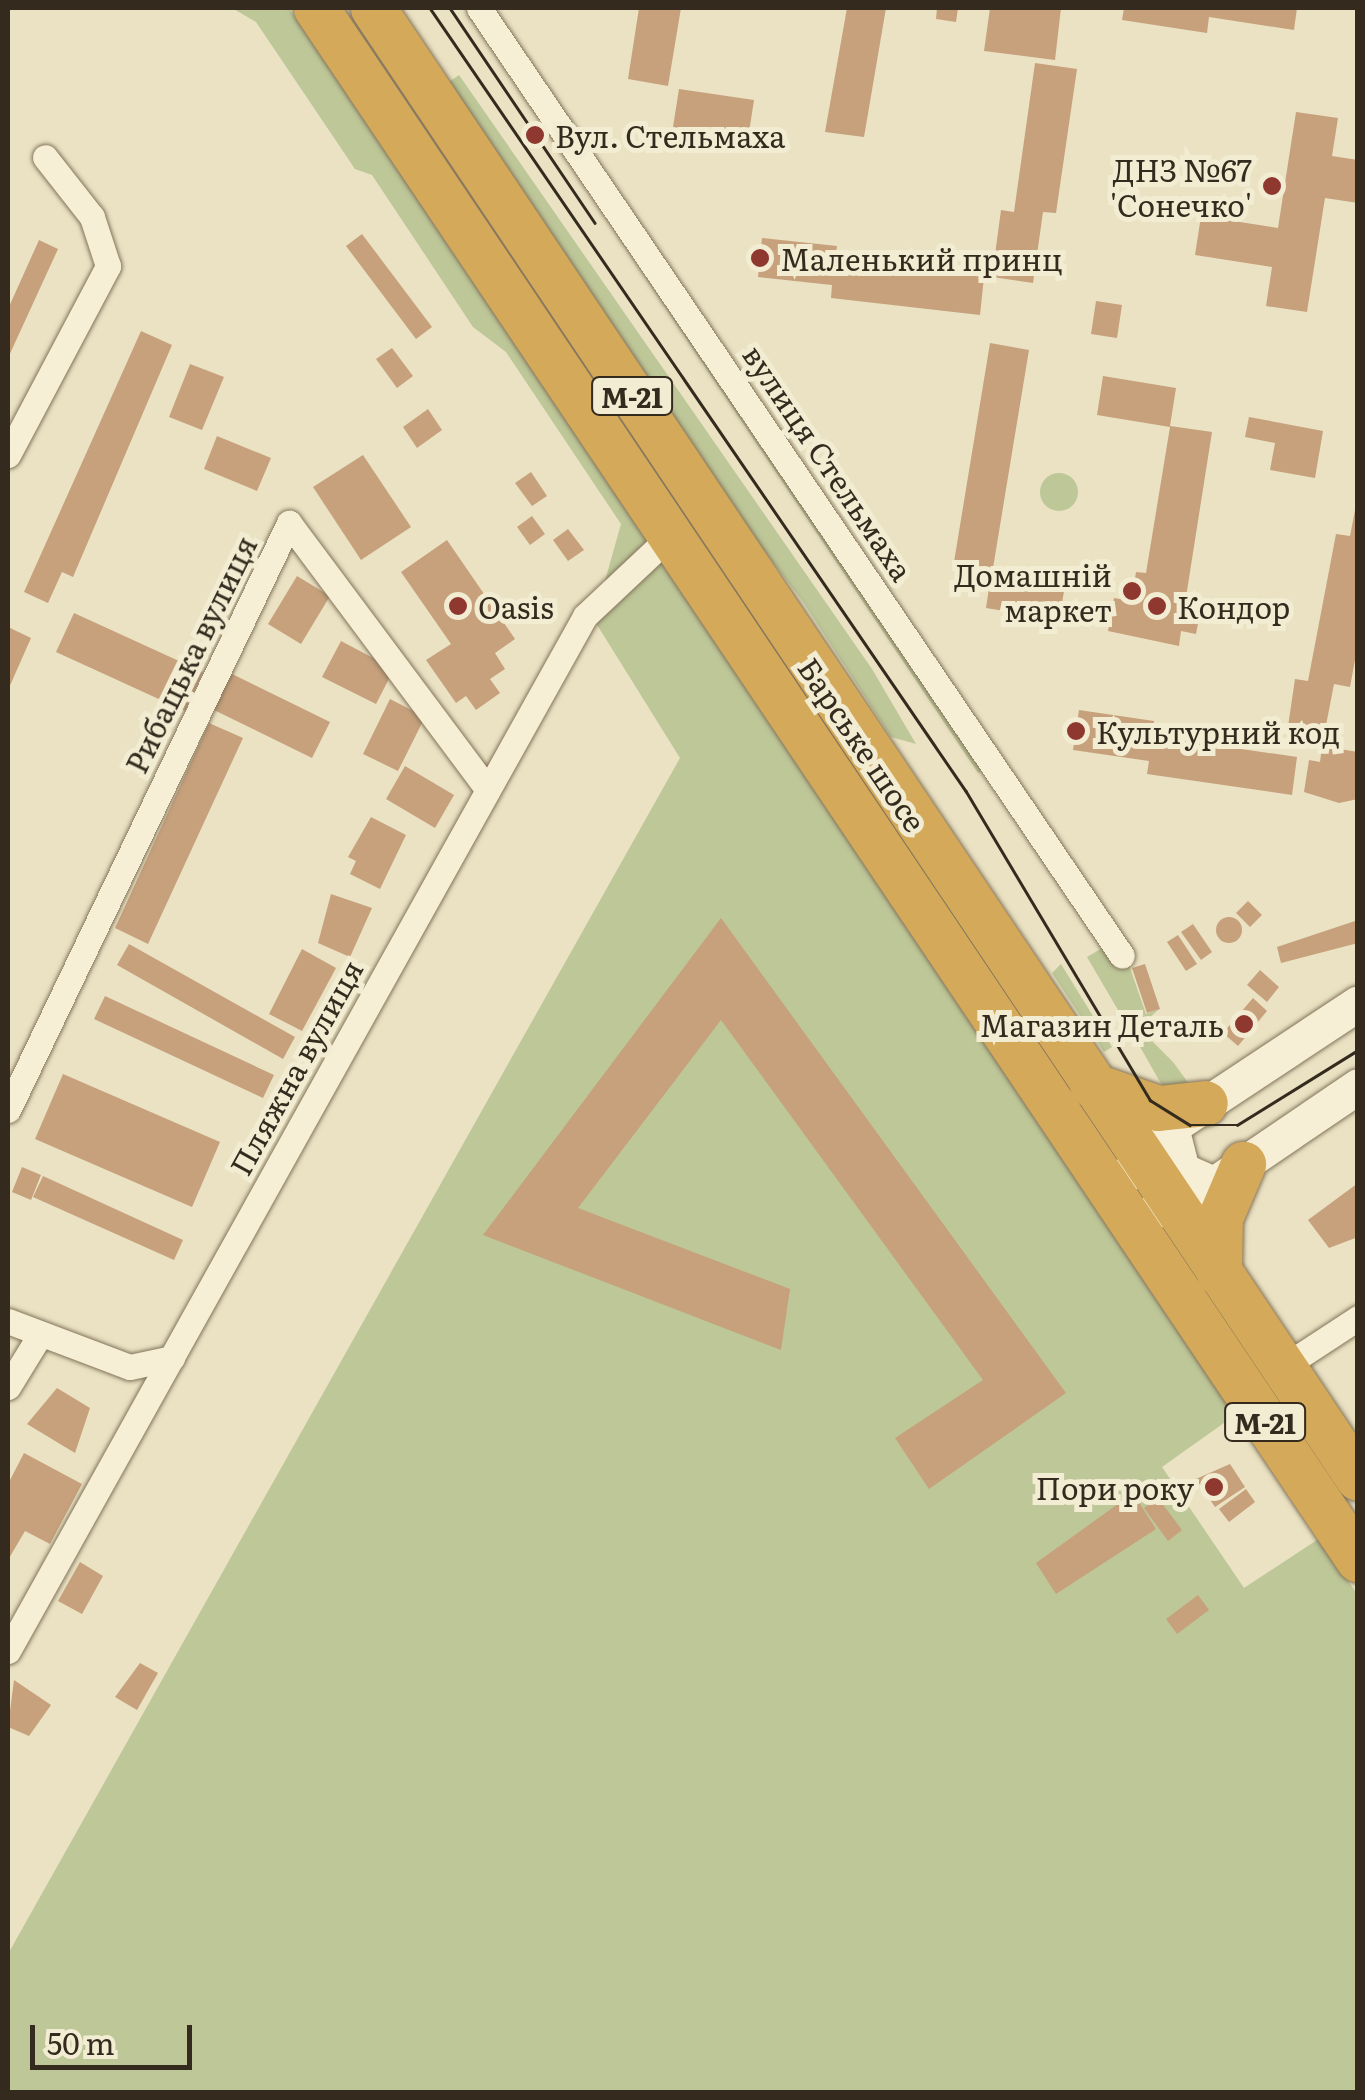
<!DOCTYPE html>
<meta charset="utf-8">
<style>
body{margin:0}
#map{position:relative;width:1365px;height:2100px;overflow:hidden;background:#eae2c3;font-family:Literata,serif}
div>[style]{position:absolute}
.green>*{inset:0;background:#bdc798}
.round{border-radius:50%}
.building>*{inset:0;background:#c6a17c}
.roads{filter:drop-shadow(0 0 2px #83745b) drop-shadow(0 0 2px #83745b)}
.street>*{height:25px;margin:-12.5px;padding:0 12.5px;transform-origin:12.5px;border-radius:12.5px;background:#f6efd5}
.secondary>*{height:35px;margin:-17.5px;padding:0 17.5px;transform-origin:17.5px;border-radius:17.5px;background:#f6efd5}
.highway>*{height:45px;margin:-22.5px;padding:0 22.5px;transform-origin:22.5px;border-radius:22.5px;background:#d4a959}
.tram>*{height:2.5px;margin:-1.25px;padding:0 1.25px;transform-origin:1.25px;border-radius:1.25px;background:#342b1e}
.dots>*{width:28px;height:28px;translate:-50% -50%;box-sizing:border-box;border:5px solid #f2ecd2;border-radius:50%}
span{translate:-50% -50%;white-space:nowrap;text-align:center;line-height:1.15;-webkit-text-stroke:10px #f2ecd2;paint-order:stroke}
.shield-label span{padding:2px 8px;background:#f2ecd2;border:2px solid;border-radius:8px;-webkit-text-stroke-width:0}
.shield-label{font-size:28px;color:#342b1e;font-weight:700}
.poi-label{font-size:30px;color:#342b1e}
.left{translate:0 -50%;text-align:left}
.right{translate:-100% -50%;text-align:right}
.street-label{font-size:30px;color:#342b1e}
.frame{position:absolute;inset:0;border:10px solid #342b1e;pointer-events:none}
.scale{position:absolute;left:30px;top:2025px;width:162px;height:45px;box-sizing:border-box;border:5px solid #342b1e;border-top:0;padding-left:12px;font-size:30px;line-height:35px;white-space:nowrap;color:#342b1e;-webkit-text-stroke:8px #f2ecd2;paint-order:stroke}
</style>
<div id="map">
<div class="green">
<i style="clip-path:polygon(232px 8px,289px 8px,1238px 1413px,1162px 1467px,1244px 1588px,1320px 1538px,1357px 1594px,1357px 2092px,8px 2092px,8px 1954px,680px 758px,594px 620px,621px 524px,506px 352px,473px 327px,372px 175px,355px 169px,256px 22px)"></i>
<i style="clip-path:polygon(459px 75px,872px 669px,916px 744px,891px 737px,803px 602px,661px 414px,449px 82px)"></i>
<i style="clip-path:polygon(610px 225px,983px 771px,978px 773px)"></i>
<i class="round" style="left:1040px;top:473px;width:38px;height:38px"></i>
<i style="clip-path:polygon(1104px 947px,1130px 968px,1146px 1014px,1159px 1009px,1132px 1034px,1087px 957px)"></i>
<i style="clip-path:polygon(1061px 964px,1112px 1047px,1104px 1052px,1052px 973px)"></i>
<i style="clip-path:polygon(1150px 1039px,1173px 1062px,1195px 1092px,1174px 1096px,1160px 1082px,1139px 1045px)"></i>
</div>
<div class="building">
<i style="clip-path:polygon(639px 8px,681px 8px,668px 86px,628px 79px)"></i>
<i style="clip-path:polygon(847px 8px,886px 8px,864px 137px,825px 132px)"></i>
<i style="clip-path:polygon(937px 8px,958px 8px,956px 22px,936px 19px)"></i>
<i style="clip-path:polygon(990px 8px,1061px 8px,1055px 60px,984px 51px)"></i>
<i style="clip-path:polygon(1124px 8px,1297px 8px,1294px 30px,1209px 17px,1207px 33px,1122px 20px)"></i>
<i style="clip-path:polygon(1035px 63px,1077px 69px,1056px 213px,1043px 212px,1033px 283px,992px 277px,1001px 210px,1014px 212px)"></i>
<i style="clip-path:polygon(679px 89px,754px 100px,748px 139px,673px 127px)"></i>
<i style="clip-path:polygon(1296px 112px,1338px 118px,1332px 156px,1358px 160px,1358px 203px,1325px 198px,1307px 312px,1266px 306px,1272px 267px,1195px 255px,1201px 216px,1278px 228px)"></i>
<i style="clip-path:polygon(362px 234px,432px 327px,416px 339px,346px 246px)"></i>
<i style="clip-path:polygon(762px 238px,837px 246px,835px 260px,984px 277px,980px 315px,831px 298px,832px 285px,758px 277px)"></i>
<i style="clip-path:polygon(39px 240px,58px 249px,8px 358px,8px 309px)"></i>
<i style="clip-path:polygon(1096px 301px,1122px 305px,1117px 338px,1091px 334px)"></i>
<i style="clip-path:polygon(141px 331px,172px 345px,73px 577px,62px 572px,48px 603px,24px 592px)"></i>
<i style="clip-path:polygon(990px 343px,1029px 350px,993px 568px,1066px 580px,1059px 620px,986px 608px,992px 568px,954px 562px)"></i>
<i style="clip-path:polygon(392px 348px,413px 376px,397px 388px,376px 359px)"></i>
<i style="clip-path:polygon(190px 364px,224px 377px,202px 430px,169px 417px)"></i>
<i style="clip-path:polygon(1103px 376px,1176px 388px,1170px 426px,1212px 432px,1184px 610px,1200px 613px,1196px 634px,1181px 631px,1179px 646px,1108px 631px,1114px 598px,1131px 601px,1136px 572px,1146px 573px,1170px 427px,1097px 415px)"></i>
<i style="clip-path:polygon(428px 409px,442px 430px,417px 448px,403px 427px)"></i>
<i style="clip-path:polygon(1249px 417px,1323px 431px,1315px 478px,1270px 470px,1275px 443px,1245px 437px)"></i>
<i style="clip-path:polygon(217px 436px,271px 458px,257px 491px,204px 469px)"></i>
<i style="clip-path:polygon(363px 455px,411px 527px,361px 560px,313px 487px)"></i>
<i style="clip-path:polygon(531px 472px,547px 496px,532px 506px,515px 483px)"></i>
<i style="clip-path:polygon(1356px 505px,1358px 644px,1350px 687px,1334px 684px,1322px 746px,1358px 752px,1358px 799px,1339px 803px,1304px 792px,1309px 760px,1320px 762px,1322px 746px,1286px 740px,1295px 679px,1308px 681px,1336px 534px,1350px 536px)"></i>
<i style="clip-path:polygon(532px 516px,545px 534px,530px 545px,517px 527px)"></i>
<i style="clip-path:polygon(568px 529px,584px 550px,568px 561px,553px 540px)"></i>
<i style="clip-path:polygon(447px 540px,515px 639px,495px 653px,505px 669px,490px 679px,500px 693px,476px 710px,466px 696px,456px 703px,426px 660px,451px 644px,401px 572px)"></i>
<i style="clip-path:polygon(297px 576px,330px 596px,301px 644px,268px 624px)"></i>
<i style="clip-path:polygon(74px 613px,203px 672px,185px 711px,56px 652px)"></i>
<i style="clip-path:polygon(8px 627px,31px 638px,8px 690px)"></i>
<i style="clip-path:polygon(341px 641px,394px 669px,376px 704px,322px 677px)"></i>
<i style="clip-path:polygon(230px 673px,330px 722px,312px 758px,212px 709px)"></i>
<i style="clip-path:polygon(390px 699px,425px 717px,398px 771px,363px 754px)"></i>
<i style="clip-path:polygon(1079px 710px,1154px 721px,1152px 736px,1297px 757px,1292px 795px,1147px 774px,1149px 761px,1073px 750px)"></i>
<i style="clip-path:polygon(209px 723px,243px 738px,148px 944px,115px 928px)"></i>
<i style="clip-path:polygon(405px 766px,454px 795px,435px 828px,386px 799px)"></i>
<i style="clip-path:polygon(371px 817px,406px 835px,380px 889px,350px 874px,356px 861px,348px 857px)"></i>
<i style="clip-path:polygon(331px 894px,372px 908px,350px 957px,318px 943px)"></i>
<i style="clip-path:polygon(1248px 901px,1262px 915px,1250px 927px,1236px 913px)"></i>
<i class="round" style="left:1216px;top:917px;width:26px;height:26px"></i>
<i style="clip-path:polygon(721px 918px,1066px 1393px,929px 1489px,895px 1438px,983px 1380px,721px 1020px,578px 1208px,790px 1289px,781px 1350px,483px 1235px)"></i>
<i style="clip-path:polygon(1358px 920px,1358px 943px,1281px 963px,1277px 947px)"></i>
<i style="clip-path:polygon(1193px 924px,1212px 952px,1201px 960px,1181px 932px)"></i>
<i style="clip-path:polygon(1178px 935px,1197px 964px,1186px 971px,1167px 942px)"></i>
<i style="clip-path:polygon(129px 944px,295px 1037px,283px 1059px,117px 965px)"></i>
<i style="clip-path:polygon(302px 949px,336px 968px,302px 1031px,269px 1014px)"></i>
<i style="clip-path:polygon(1145px 964px,1160px 1009px,1147px 1013px,1132px 968px)"></i>
<i style="clip-path:polygon(1260px 970px,1279px 987px,1267px 1002px,1247px 985px)"></i>
<i style="clip-path:polygon(105px 996px,274px 1075px,263px 1098px,94px 1019px)"></i>
<i style="clip-path:polygon(1253px 998px,1267px 1011px,1238px 1046px,1223px 1033px)"></i>
<i style="clip-path:polygon(63px 1074px,220px 1142px,192px 1207px,35px 1139px)"></i>
<i style="clip-path:polygon(22px 1167px,41px 1175px,31px 1200px,12px 1192px)"></i>
<i style="clip-path:polygon(43px 1176px,183px 1240px,174px 1260px,33px 1197px)"></i>
<i style="clip-path:polygon(1358px 1183px,1358px 1237px,1329px 1248px,1308px 1220px)"></i>
<i style="clip-path:polygon(57px 1388px,90px 1408px,75px 1453px,27px 1424px)"></i>
<i style="clip-path:polygon(24px 1453px,82px 1484px,50px 1544px,25px 1531px,8px 1560px,8px 1484px)"></i>
<i style="clip-path:polygon(1230px 1464px,1245px 1487px,1215px 1507px,1196px 1479px)"></i>
<i style="clip-path:polygon(1246px 1489px,1255px 1502px,1229px 1522px,1219px 1509px)"></i>
<i style="clip-path:polygon(1133px 1493px,1156px 1529px,1056px 1594px,1036px 1563px)"></i>
<i style="clip-path:polygon(1158px 1498px,1182px 1530px,1168px 1541px,1144px 1508px)"></i>
<i style="clip-path:polygon(80px 1562px,103px 1576px,82px 1614px,58px 1601px)"></i>
<i style="clip-path:polygon(1198px 1595px,1209px 1610px,1177px 1634px,1166px 1619px)"></i>
<i style="clip-path:polygon(140px 1663px,158px 1673px,137px 1710px,115px 1697px)"></i>
<i style="clip-path:polygon(14px 1680px,51px 1705px,29px 1736px,8px 1727px)"></i>
</div>
<div class="roads">
<div class="street">
<i style="left:479px;top:8px;width:1145px;rotate:55.85deg"></i>
<i style="left:8px;top:455px;width:214px;rotate:-62.1deg"></i>
<i style="left:108px;top:266px;width:52px;rotate:-108.1deg"></i>
<i style="left:92px;top:217px;width:76px;rotate:-128.1deg"></i>
<i style="left:8px;top:1110px;width:651px;rotate:-64.42deg"></i>
<i style="left:289px;top:523px;width:329px;rotate:53.3deg"></i>
<i style="left:8px;top:1321px;width:130px;rotate:20.7deg"></i>
<i style="left:130px;top:1367px;width:43px;rotate:-12.1deg"></i>
<i style="left:1283px;top:1367px;width:90px;rotate:-33.2deg"></i>
<i style="left:8px;top:1387px;width:57px;rotate:-58.5deg"></i>
<i style="left:8px;top:1651px;width:1185px;rotate:-60.86deg"></i>
<i style="left:585px;top:616px;width:115px;rotate:-43.2deg"></i>
</div>
<div class="secondary">
<i style="left:1171px;top:1127px;width:44px;rotate:75.7deg"></i>
<i style="left:1182px;top:1170px;width:35px;rotate:24deg"></i>
<i style="left:1127px;top:1174px;width:64px;rotate:-46.9deg"></i>
<i style="left:1171px;top:1127px;width:224px;rotate:-33.5deg"></i>
<i style="left:1152px;top:1212px;width:68px;rotate:-24.3deg"></i>
<i style="left:1214px;top:1184px;width:174px;rotate:-34.2deg"></i>
</div>
<div class="highway">
<i style="left:316px;top:8px;width:1869px;rotate:56.11deg"></i>
<i style="left:373px;top:8px;width:1769px;rotate:56.18deg"></i>
<i style="left:1092px;top:1085px;width:70px;rotate:19.2deg"></i>
<i style="left:1158px;top:1108px;width:47px;rotate:-6.1deg"></i>
<i style="left:1219px;top:1273px;width:55px;rotate:-89deg"></i>
<i style="left:1220px;top:1218px;width:59px;rotate:-66.9deg"></i>
</div>
</div>
<div class="tram">
<i style="left:430px;top:8px;width:949px;rotate:55.61deg"></i>
<i style="left:966px;top:791px;width:360px;rotate:59.2deg"></i>
<i style="left:1150px;top:1100px;width:47px;rotate:32deg"></i>
<i style="left:1190px;top:1125px;width:47px"></i>
<i style="left:1237px;top:1125px;width:142px;rotate:-31.8deg"></i>
<i style="left:450px;top:8px;width:259px;rotate:56deg"></i>
</div>
<div class="dots">
<i style="left:535px;top:135px;background:#8e3830"></i>
<i style="left:1272px;top:186px;background:#8e3830"></i>
<i style="left:760px;top:258px;background:#8e3830"></i>
<i style="left:1132px;top:591px;background:#8e3830"></i>
<i style="left:458px;top:606px;background:#8e3830"></i>
<i style="left:1157px;top:606px;background:#8e3830"></i>
<i style="left:1076px;top:731px;background:#8e3830"></i>
<i style="left:1244px;top:1024px;background:#8e3830"></i>
<i style="left:1214px;top:1487px;background:#8e3830"></i>
</div>
<div class="shield-label">
<span style="left:632px;top:396px">М-21</span>
<span style="left:1265px;top:1422px">М-21</span>
</div>
<div class="poi-label">
<span class="left" style="left:555px;top:135px">Вул. Стельмаха</span>
<span class="right" style="left:1252px;top:186px">ДНЗ №67<br>'Сонечко'</span>
<span class="left" style="left:780px;top:258px">Маленький принц</span>
<span class="right" style="left:1112px;top:591px">Домашній<br>маркет</span>
<span class="left" style="left:478px;top:606px">Oasis</span>
<span class="left" style="left:1177px;top:606px">Кондор</span>
<span class="left" style="left:1096px;top:731px">Культурний код</span>
<span class="right" style="left:1224px;top:1024px">Магазин Деталь</span>
<span class="right" style="left:1194px;top:1487px">Пори року</span>
</div>
<div class="street-label">
<span style="left:829px;top:462px;rotate:56deg">вулиця Стельмаха</span>
<span style="left:190px;top:654px;rotate:-64deg">Рибацька вулиця</span>
<span style="left:863px;top:744px;rotate:56deg">Барське шосе</span>
<span style="left:295px;top:1067px;rotate:-61deg">Пляжна вулиця</span>
</div>
<div class="frame"></div>
<div class="scale">50 m</div>
</div>
